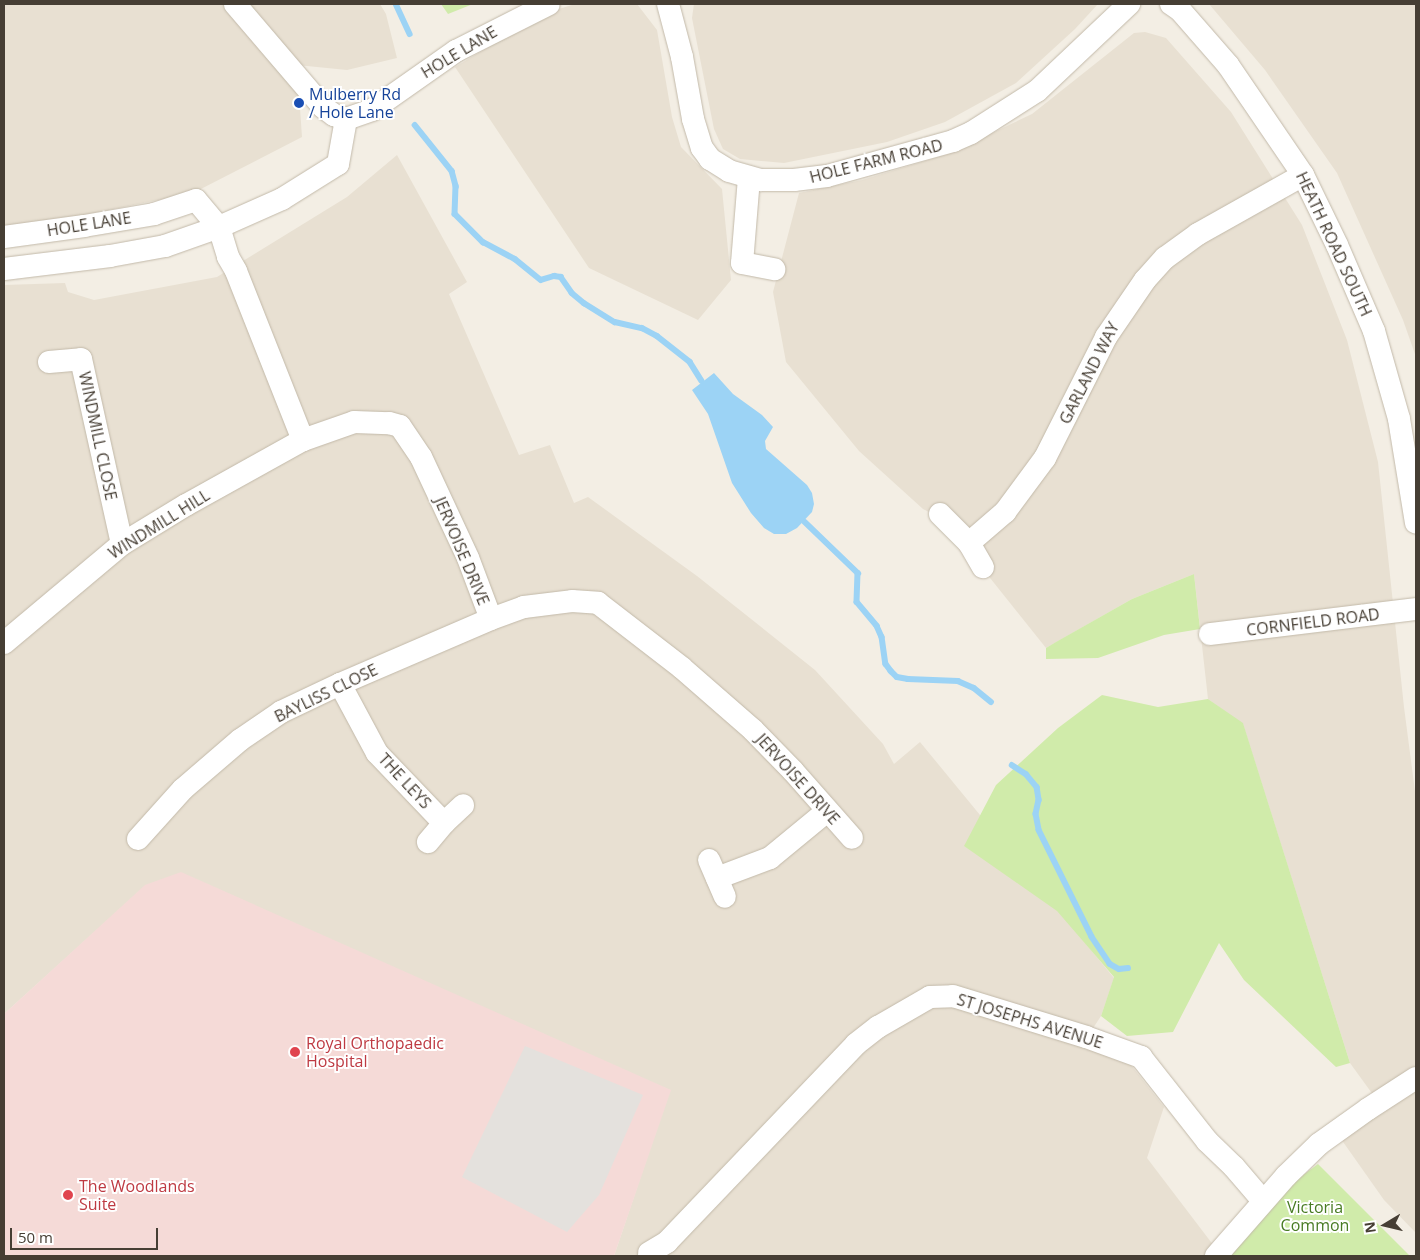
<!DOCTYPE html>
<style>
body{margin:0}
#map{position:relative;width:1420px;height:1260px;overflow:hidden;background:#f3eee4;font-family:"Open Sans",sans-serif}
div>[style]{position:absolute}
.residential>*{inset:0;background:#e8e0d2}
.medical>*{inset:0;background:#f5dad7}
.green>*{inset:0;background:#d0ebaa}
.parking>*{inset:0;background:#e4e1dd}
.water>*{inset:0;background:#9cd3f5}
.stream>*{height:5.5px;margin:-2.75px;padding:0 2.75px;transform-origin:2.75px;border-radius:2.75px;background:#9cd3f5}
.roads{filter:drop-shadow(0 0 1px #c2b9a9) drop-shadow(0 0 1px #c2b9a9)}
.minor>*{height:22px;margin:-11px;padding:0 11px;transform-origin:11px;border-radius:11px;background:#fff}
.dots>*{width:14px;height:14px;translate:-50% -50%;box-sizing:border-box;border:2px solid #fff;border-radius:50%}
span{translate:-50% -50%;white-space:nowrap;text-align:center;line-height:1.15;-webkit-text-stroke:4px #fff;paint-order:stroke}
.street-label{font-size:16px;color:#463e34}
.transit-label{font-size:16px;color:#164399}
.left{translate:0 -50%;text-align:left}
.health-label{font-size:16px;color:#be3a42}
.park-label{font-size:16px;color:#487b23}
.frame{position:absolute;inset:0;border:5px solid #463e34;pointer-events:none}
.north{position:absolute;left:1360px;top:1200px;width:50px;height:50px;-webkit-text-stroke:4px #fff;paint-order:stroke;rotate:261deg;font-size:14px;font-weight:700;line-height:20px;text-align:center;color:#463e34}
.north::after{content:'';display:block;margin:auto;width:18px;height:22px;background:#463e34;clip-path:polygon(50% 0,100% 100%,50% 72%,0 100%)}
.scale{position:absolute;left:10px;top:1228px;width:148px;height:22px;box-sizing:border-box;border:2px solid #463e34;border-top:0;padding-left:6px;font-size:15px;line-height:18px;white-space:nowrap;color:#463e34;-webkit-text-stroke:4px #fff;paint-order:stroke}
</style>
<div id="map">
<div class="residential">
<i style="clip-path:polygon(4px 4px,380px 4px,386px 14px,397px 58px,347px 70px,297px 65px,302px 137px,193px 193px,59px 220px,4px 226px)"></i>
<i style="clip-path:polygon(575px 4px,637px 4px,657px 30px,672px 117px,681px 147px,722px 189px,731px 280px,698px 320px,589px 268px,455px 67px,546px 13px)"></i>
<i style="clip-path:polygon(694px 4px,1098px 4px,1075px 29px,1016px 83px,945px 122px,887px 142px,784px 163px,740px 159px,723px 149px,714px 129px,692px 18px)"></i>
<i style="clip-path:polygon(1209px 4px,1416px 4px,1416px 357px,1403px 320px,1337px 173px,1265px 70px)"></i>
<i style="clip-path:polygon(1145px 32px,1166px 38px,1231px 112px,1302px 225px,1347px 340px,1378px 462px,1404px 707px,1416px 799px,1416px 1233px,1384px 1200px,1341px 1139px,1379px 1103px,1350px 1063px,1243px 724px,1208px 699px,1194px 574px,1132px 599px,1046px 648px,943px 519px,923px 509px,859px 451px,786px 362px,773px 292px,799px 193px,862px 180px,948px 154px,1032px 114px,1134px 33px)"></i>
<i style="clip-path:polygon(397px 155px,467px 282px,449px 294px,519px 455px,550px 445px,574px 503px,588px 497px,697px 576px,815px 670px,883px 744px,894px 764px,920px 742px,1114px 978px,1101px 1016px,1082px 1045px,1127px 1060px,1164px 1107px,1147px 1158px,1214px 1246px,1225px 1256px,614px 1256px,670px 1090px,145px 886px,4px 1014px,4px 285px,65px 283px,68px 292px,94px 300px,217px 277px,347px 197px)"></i>
</div>
<div class="medical">
<i style="clip-path:polygon(181px 872px,671px 1090px,614px 1256px,4px 1256px,4px 1014px,145px 885px)"></i>
</div>
<div class="green">
<i style="clip-path:polygon(441px 4px,473px 4px,448px 14px)"></i>
<i style="clip-path:polygon(1194px 574px,1200px 629px,1164px 635px,1098px 658px,1046px 659px,1046px 648px,1056px 642px,1132px 599px)"></i>
<i style="clip-path:polygon(1102px 695px,1158px 707px,1208px 699px,1243px 723px,1350px 1063px,1336px 1067px,1244px 980px,1219px 943px,1173px 1032px,1127px 1036px,1101px 1016px,1114px 977px,1057px 911px,964px 846px,996px 785px,1058px 728px)"></i>
<i style="clip-path:polygon(1318px 1164px,1410px 1256px,1229px 1256px,1279px 1193px)"></i>
</div>
<div class="parking">
<i style="clip-path:polygon(525px 1046px,643px 1095px,599px 1195px,567px 1232px,462px 1177px)"></i>
</div>
<div class="water">
<i style="clip-path:polygon(714px 373px,733px 394px,762px 415px,773px 427px,765px 441px,766px 449px,807px 485px,812px 493px,814px 504px,812px 512px,797px 528px,786px 534px,774px 534px,764px 528px,751px 513px,732px 483px,708px 414px,692px 390px)"></i>
</div>
<div class="stream">
<i style="left:396px;top:4px;width:33px;rotate:65deg"></i>
<i style="left:415px;top:125px;width:59px;rotate:51.2deg"></i>
<i style="left:452px;top:171px;width:16px;rotate:75deg"></i>
<i style="left:456px;top:186px;width:28px;rotate:92deg"></i>
<i style="left:455px;top:214px;width:40px;rotate:45deg"></i>
<i style="left:483px;top:242px;width:36px;rotate:28deg"></i>
<i style="left:515px;top:259px;width:33px;rotate:39deg"></i>
<i style="left:541px;top:280px;width:14px;rotate:-17deg"></i>
<i style="left:554px;top:276px;width:7px;rotate:8deg"></i>
<i style="left:561px;top:277px;width:19px;rotate:55deg"></i>
<i style="left:572px;top:293px;width:16px;rotate:40deg"></i>
<i style="left:584px;top:303px;width:36px;rotate:32deg"></i>
<i style="left:615px;top:322px;width:28px;rotate:13deg"></i>
<i style="left:642px;top:328px;width:17px;rotate:28deg"></i>
<i style="left:657px;top:336px;width:42px;rotate:38.2deg"></i>
<i style="left:690px;top:362px;width:22px;rotate:58deg"></i>
<i style="left:805px;top:522px;width:74px;rotate:43.9deg"></i>
<i style="left:858px;top:573px;width:29px;rotate:92deg"></i>
<i style="left:857px;top:602px;width:31px;rotate:50deg"></i>
<i style="left:877px;top:626px;width:12px;rotate:66deg"></i>
<i style="left:882px;top:637px;width:27px;rotate:82deg"></i>
<i style="left:886px;top:664px;width:9px;rotate:54deg"></i>
<i style="left:891px;top:671px;width:8px;rotate:45deg"></i>
<i style="left:897px;top:677px;width:11px;rotate:10deg"></i>
<i style="left:908px;top:679px;width:50px;rotate:2.3deg"></i>
<i style="left:958px;top:681px;width:17px;rotate:24deg"></i>
<i style="left:974px;top:688px;width:22px;rotate:39deg"></i>
<i style="left:1012px;top:765px;width:17px;rotate:33deg"></i>
<i style="left:1026px;top:774px;width:17px;rotate:50deg"></i>
<i style="left:1037px;top:787px;width:13px;rotate:81deg"></i>
<i style="left:1039px;top:800px;width:14px;rotate:102deg"></i>
<i style="left:1036px;top:814px;width:16px;rotate:79deg"></i>
<i style="left:1039px;top:830px;width:119px;rotate:63.6deg"></i>
<i style="left:1092px;top:937px;width:32px;rotate:56deg"></i>
<i style="left:1110px;top:964px;width:10px;rotate:29deg"></i>
<i style="left:1119px;top:969px;width:9px;rotate:-6deg"></i>
</div>
<div class="roads">
<div class="minor">
<i style="left:235px;top:4px;width:135px;rotate:49.5deg"></i>
<i style="left:323px;top:107px;width:14px;rotate:36deg"></i>
<i style="left:334px;top:115px;width:13px;rotate:18deg"></i>
<i style="left:668px;top:4px;width:55px;rotate:75.2deg"></i>
<i style="left:682px;top:57px;width:63px;rotate:79.9deg"></i>
<i style="left:693px;top:119px;width:30px;rotate:73deg"></i>
<i style="left:702px;top:148px;width:14px;rotate:54deg"></i>
<i style="left:710px;top:159px;width:22px;rotate:32deg"></i>
<i style="left:729px;top:171px;width:33px;rotate:16deg"></i>
<i style="left:761px;top:180px;width:33px"></i>
<i style="left:794px;top:180px;width:33px;rotate:-7deg"></i>
<i style="left:827px;top:176px;width:131px;rotate:-15.5deg"></i>
<i style="left:953px;top:141px;width:20px;rotate:-24deg"></i>
<i style="left:971px;top:133px;width:78px;rotate:-32.5deg"></i>
<i style="left:1037px;top:91px;width:127px;rotate:-43.4deg"></i>
<i style="left:1171px;top:4px;width:11px;rotate:34deg"></i>
<i style="left:1180px;top:10px;width:73px;rotate:48.9deg"></i>
<i style="left:1228px;top:65px;width:133px;rotate:55.7deg"></i>
<i style="left:1303px;top:175px;width:78px;rotate:64.1deg"></i>
<i style="left:1337px;top:245px;width:94px;rotate:66.7deg"></i>
<i style="left:1374px;top:331px;width:91px;rotate:74.1deg"></i>
<i style="left:1399px;top:419px;width:105px;rotate:80.7deg"></i>
<i style="left:346px;top:119px;width:28px;rotate:-19deg"></i>
<i style="left:372px;top:110px;width:103px;rotate:-35.1deg"></i>
<i style="left:456px;top:51px;width:104px;rotate:-26.8deg"></i>
<i style="left:749px;top:178px;width:85px;rotate:94.7deg"></i>
<i style="left:742px;top:263px;width:33px;rotate:11deg"></i>
<i style="left:4px;top:237px;width:81px;rotate:-7.8deg"></i>
<i style="left:84px;top:226px;width:71px;rotate:-9.7deg"></i>
<i style="left:154px;top:214px;width:44px;rotate:-18.4deg"></i>
<i style="left:196px;top:200px;width:35px;rotate:50deg"></i>
<i style="left:219px;top:227px;width:31px;rotate:73deg"></i>
<i style="left:228px;top:257px;width:16px;rotate:60deg"></i>
<i style="left:236px;top:271px;width:182px;rotate:68.4deg"></i>
<i style="left:303px;top:440px;width:54px;rotate:-19.4deg"></i>
<i style="left:354px;top:422px;width:35px;rotate:2deg"></i>
<i style="left:389px;top:423px;width:11px;rotate:15deg"></i>
<i style="left:400px;top:426px;width:37px;rotate:56deg"></i>
<i style="left:421px;top:457px;width:111px;rotate:65deg"></i>
<i style="left:468px;top:558px;width:65px;rotate:69.3deg"></i>
<i style="left:491px;top:619px;width:35px;rotate:-20deg"></i>
<i style="left:524px;top:607px;width:48px;rotate:-7.1deg"></i>
<i style="left:572px;top:601px;width:26px;rotate:4deg"></i>
<i style="left:598px;top:603px;width:106px;rotate:37.7deg"></i>
<i style="left:682px;top:668px;width:94px;rotate:41.1deg"></i>
<i style="left:753px;top:730px;width:57px;rotate:45.7deg"></i>
<i style="left:793px;top:771px;width:89px;rotate:48.6deg"></i>
<i style="left:4px;top:269px;width:107px;rotate:-7deg"></i>
<i style="left:110px;top:256px;width:56px;rotate:-10.3deg"></i>
<i style="left:165px;top:246px;width:57px;rotate:-19.4deg"></i>
<i style="left:219px;top:227px;width:69px;rotate:-24deg"></i>
<i style="left:282px;top:199px;width:66px;rotate:-32deg"></i>
<i style="left:338px;top:164px;width:46px;rotate:-79.9deg"></i>
<i style="left:49px;top:362px;width:32px;rotate:-5deg"></i>
<i style="left:81px;top:359px;width:189px;rotate:77.5deg"></i>
<i style="left:940px;top:514px;width:41px;rotate:45deg"></i>
<i style="left:969px;top:543px;width:28px;rotate:60deg"></i>
<i style="left:969px;top:543px;width:48px;rotate:-40.7deg"></i>
<i style="left:1005px;top:512px;width:67px;rotate:-53.5deg"></i>
<i style="left:1045px;top:458px;width:136px;rotate:-63.2deg"></i>
<i style="left:1106px;top:337px;width:69px;rotate:-55.6deg"></i>
<i style="left:1145px;top:280px;width:30px;rotate:-48deg"></i>
<i style="left:1165px;top:258px;width:41px;rotate:-36deg"></i>
<i style="left:1198px;top:234px;width:120px;rotate:-29.3deg"></i>
<i style="left:1210px;top:634px;width:208px;rotate:-6.9deg"></i>
<i style="left:4px;top:643px;width:154px;rotate:-40deg"></i>
<i style="left:122px;top:544px;width:75px;rotate:-31.4deg"></i>
<i style="left:186px;top:505px;width:134px;rotate:-29.1deg"></i>
<i style="left:340px;top:684px;width:78px;rotate:61.8deg"></i>
<i style="left:377px;top:753px;width:97px;rotate:46.3deg"></i>
<i style="left:444px;top:823px;width:25px;rotate:130deg"></i>
<i style="left:444px;top:823px;width:26px;rotate:-43deg"></i>
<i style="left:138px;top:839px;width:67px;rotate:-48deg"></i>
<i style="left:183px;top:789px;width:75px;rotate:-40.7deg"></i>
<i style="left:240px;top:740px;width:50px;rotate:-34.3deg"></i>
<i style="left:281px;top:712px;width:65px;rotate:-25.4deg"></i>
<i style="left:340px;top:684px;width:164px;rotate:-23.3deg"></i>
<i style="left:709px;top:860px;width:40px;rotate:66.6deg"></i>
<i style="left:717px;top:878px;width:57px;rotate:-20.7deg"></i>
<i style="left:770px;top:858px;width:74px;rotate:-39.5deg"></i>
<i style="left:649px;top:1253px;width:21px;rotate:-31deg"></i>
<i style="left:667px;top:1242px;width:274px;rotate:-46.3deg"></i>
<i style="left:856px;top:1044px;width:28px;rotate:-38deg"></i>
<i style="left:878px;top:1027px;width:60px;rotate:-30deg"></i>
<i style="left:930px;top:997px;width:23px;rotate:-2deg"></i>
<i style="left:953px;top:996px;width:139px;rotate:17.1deg"></i>
<i style="left:1086px;top:1037px;width:59px;rotate:20deg"></i>
<i style="left:1141px;top:1057px;width:107px;rotate:51.8deg"></i>
<i style="left:1207px;top:1141px;width:37px;rotate:44deg"></i>
<i style="left:1234px;top:1167px;width:45px;rotate:49.5deg"></i>
<i style="left:1216px;top:1256px;width:106px;rotate:-48.8deg"></i>
<i style="left:1286px;top:1176px;width:46px;rotate:-44.1deg"></i>
<i style="left:1319px;top:1144px;width:60px;rotate:-35.5deg"></i>
<i style="left:1368px;top:1109px;width:57px;rotate:-32.9deg"></i>
</div>
</div>
<div class="dots">
<i style="left:299px;top:103px;background:#1a4fb4"></i>
<i style="left:295px;top:1052px;background:#e0444e"></i>
<i style="left:68px;top:1195px;background:#e0444e"></i>
</div>
<div class="street-label">
<span style="left:459px;top:52px;rotate:-31deg">HOLE LANE</span>
<span style="left:876px;top:161px;rotate:-14deg">HOLE FARM ROAD</span>
<span style="left:89px;top:224px;rotate:-9deg">HOLE LANE</span>
<span style="left:1334px;top:244px;rotate:65deg">HEATH ROAD SOUTH</span>
<span style="left:1089px;top:373px;rotate:-63deg">GARLAND WAY</span>
<span style="left:98px;top:436px;rotate:78deg">WINDMILL CLOSE</span>
<span style="left:159px;top:524px;rotate:-32deg">WINDMILL HILL</span>
<span style="left:462px;top:551px;rotate:67deg">JERVOISE DRIVE</span>
<span style="left:1313px;top:622px;rotate:-7deg">CORNFIELD ROAD</span>
<span style="left:326px;top:693px;rotate:-26deg">BAYLISS CLOSE</span>
<span style="left:798px;top:779px;rotate:48deg">JERVOISE DRIVE</span>
<span style="left:405px;top:781px;rotate:47deg">THE LEYS</span>
<span style="left:1030px;top:1021px;rotate:17deg">ST JOSEPHS AVENUE</span>
</div>
<div class="transit-label">
<span class="left" style="left:309px;top:103px">Mulberry Rd<br>/ Hole Lane</span>
</div>
<div class="health-label">
<span class="left" style="left:306px;top:1052px">Royal Orthopaedic<br>Hospital</span>
<span class="left" style="left:79px;top:1195px">The Woodlands<br>Suite</span>
</div>
<div class="park-label">
<span style="left:1315px;top:1216px">Victoria<br>Common</span>
</div>
<div class="frame"></div>
<div class="north">N</div>
<div class="scale">50 m</div>
</div>
